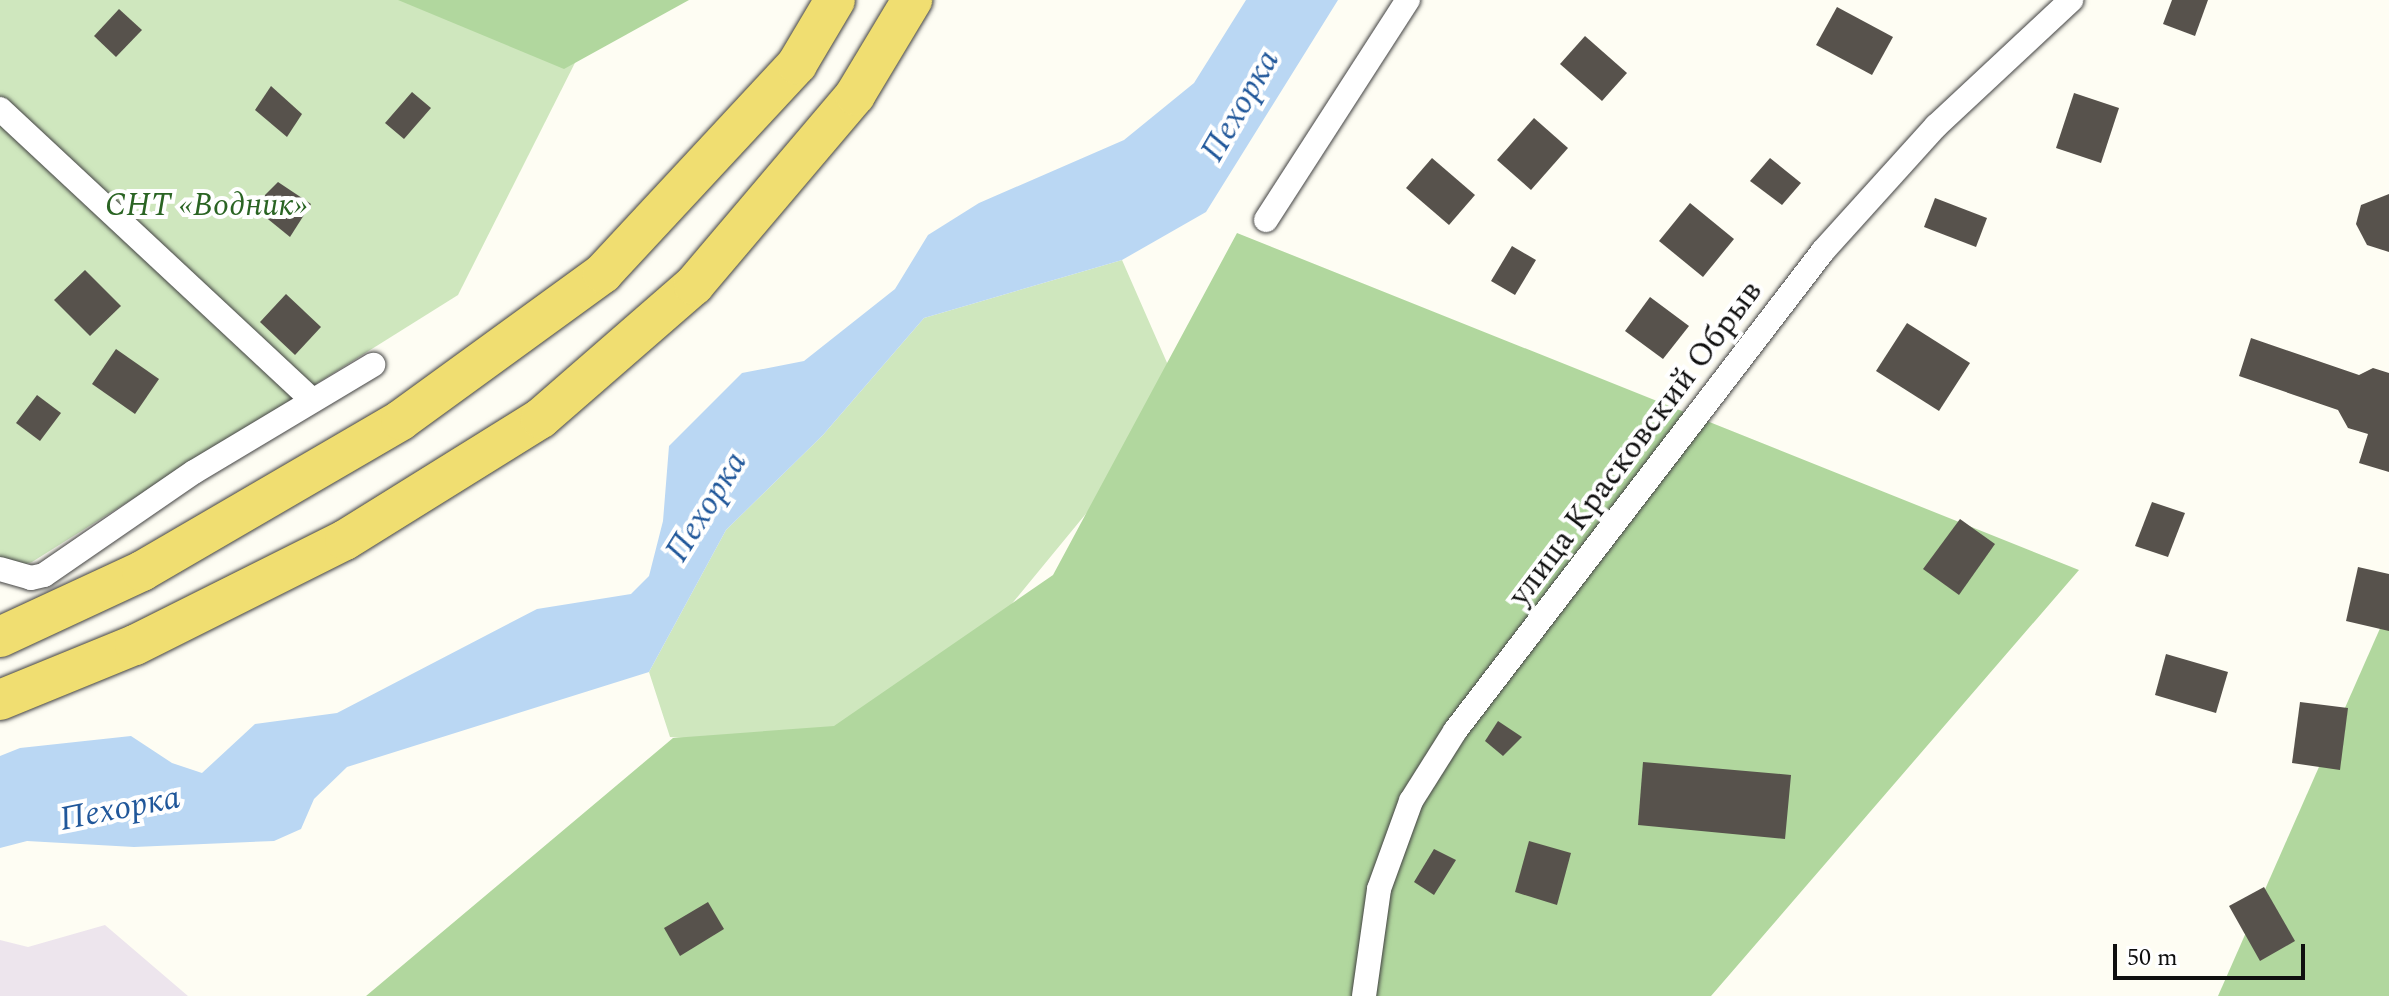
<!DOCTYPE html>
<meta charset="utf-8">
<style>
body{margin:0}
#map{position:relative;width:2389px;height:996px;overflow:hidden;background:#fefdf3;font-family:Spectral,serif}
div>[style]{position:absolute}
.industrial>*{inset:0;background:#ede5ed}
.green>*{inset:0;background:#cfe7be}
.forest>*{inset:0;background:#b1d79e}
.water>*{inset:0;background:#bad7f3}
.building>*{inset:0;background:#57524c}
.roads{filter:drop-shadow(0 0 2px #424242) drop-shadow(0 0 2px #424242)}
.minor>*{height:24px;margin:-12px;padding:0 12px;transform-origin:12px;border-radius:12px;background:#fff}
.primary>*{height:40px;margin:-20px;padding:0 20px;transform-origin:20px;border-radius:20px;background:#f0de71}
span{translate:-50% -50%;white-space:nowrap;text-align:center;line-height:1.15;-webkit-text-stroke:8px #fff;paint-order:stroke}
.park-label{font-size:32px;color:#2a6423;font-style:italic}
.street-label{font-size:32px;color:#0f0f0f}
.water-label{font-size:34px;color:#20579a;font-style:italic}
.scale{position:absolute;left:2113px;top:944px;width:192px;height:36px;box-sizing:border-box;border:4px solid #0f0f0f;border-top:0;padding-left:10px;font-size:24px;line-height:28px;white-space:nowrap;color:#0f0f0f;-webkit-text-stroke:6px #fff;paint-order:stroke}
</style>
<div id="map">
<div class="industrial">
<i style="clip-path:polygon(105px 925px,188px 996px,0 996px,0 940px,28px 947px)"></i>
</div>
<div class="green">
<i style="clip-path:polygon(0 0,505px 0,590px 33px,458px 295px,32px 562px,0 572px)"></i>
<i style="clip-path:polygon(1122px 260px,1182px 397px,889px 753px,670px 737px,649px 672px,726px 530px,823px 435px,924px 318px)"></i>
</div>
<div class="forest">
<i style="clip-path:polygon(398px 0,689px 0,564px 69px)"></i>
<i style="clip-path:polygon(1237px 233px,2079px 570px,1711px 996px,366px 996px,673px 738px,834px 726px,1053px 575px)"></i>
<i style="clip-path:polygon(2389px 608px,2389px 996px,2218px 996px)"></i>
</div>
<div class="water">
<i style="clip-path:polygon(1246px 0,1338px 0,1206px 212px,1122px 260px,924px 318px,823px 435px,726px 530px,649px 672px,347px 767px,314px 799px,301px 829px,274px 841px,134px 847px,27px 841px,0 848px,0 756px,20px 748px,131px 736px,172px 763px,202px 773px,255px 724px,337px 713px,537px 609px,631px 594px,649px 576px,663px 521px,669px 446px,742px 373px,804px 361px,895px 289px,928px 235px,979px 203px,1124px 140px,1194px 83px)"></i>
</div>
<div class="building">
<i style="clip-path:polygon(2172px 0,2208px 0,2195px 36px,2163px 24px)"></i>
<i style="clip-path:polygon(1837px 7px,1893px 37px,1872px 75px,1816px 45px)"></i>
<i style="clip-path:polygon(119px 9px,142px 30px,116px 57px,94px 36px)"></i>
<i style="clip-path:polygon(1585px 36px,1627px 73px,1602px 101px,1560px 64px)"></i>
<i style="clip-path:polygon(271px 86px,302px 114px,287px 137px,255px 110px)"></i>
<i style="clip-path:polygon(412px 92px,431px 108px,404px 139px,385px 123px)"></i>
<i style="clip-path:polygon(2074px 93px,2119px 108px,2101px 163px,2056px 148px)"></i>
<i style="clip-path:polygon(1534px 118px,1568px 148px,1531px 190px,1497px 160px)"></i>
<i style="clip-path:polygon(1432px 158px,1475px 195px,1449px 225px,1406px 188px)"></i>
<i style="clip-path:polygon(1770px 158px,1801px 183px,1782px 205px,1750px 181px)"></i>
<i style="clip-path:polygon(278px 182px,311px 204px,290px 237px,253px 207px)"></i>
<i style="clip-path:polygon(2389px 194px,2389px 252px,2367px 245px,2356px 224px,2361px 205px)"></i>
<i style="clip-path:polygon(1935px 198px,1987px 218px,1976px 247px,1924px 227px)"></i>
<i style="clip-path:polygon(1690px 203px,1734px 239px,1703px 277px,1659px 241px)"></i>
<i style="clip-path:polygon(1512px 246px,1536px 260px,1515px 295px,1491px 281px)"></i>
<i style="clip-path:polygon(85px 270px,121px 306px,90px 336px,54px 300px)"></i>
<i style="clip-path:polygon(286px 294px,321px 327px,295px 355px,260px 322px)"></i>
<i style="clip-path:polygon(1650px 297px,1689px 326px,1663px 359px,1625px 331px)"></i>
<i style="clip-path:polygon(1907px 323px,1970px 363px,1939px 411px,1876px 371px)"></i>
<i style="clip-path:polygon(2251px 338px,2359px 375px,2373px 368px,2389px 373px,2389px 472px,2359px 463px,2368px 434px,2348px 428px,2338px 410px,2239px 376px)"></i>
<i style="clip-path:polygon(116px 349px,159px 379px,135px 414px,92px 384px)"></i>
<i style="clip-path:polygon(37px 395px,61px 413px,40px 441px,16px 423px)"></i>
<i style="clip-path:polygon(2152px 502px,2185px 513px,2168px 557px,2135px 546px)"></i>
<i style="clip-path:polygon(1960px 519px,1995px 544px,1959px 595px,1923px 569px)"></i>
<i style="clip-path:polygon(2358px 567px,2389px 574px,2389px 631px,2346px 621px)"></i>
<i style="clip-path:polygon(2166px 654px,2228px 672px,2216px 713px,2155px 695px)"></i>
<i style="clip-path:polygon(2300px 702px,2348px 708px,2340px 770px,2292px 763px)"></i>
<i style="clip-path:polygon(1498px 721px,1522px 737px,1503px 756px,1485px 741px)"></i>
<i style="clip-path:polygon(1643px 762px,1791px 775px,1785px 839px,1638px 825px)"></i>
<i style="clip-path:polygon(1529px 841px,1571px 853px,1557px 905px,1515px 892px)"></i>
<i style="clip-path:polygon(1434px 849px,1456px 860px,1434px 895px,1414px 882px)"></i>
<i style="clip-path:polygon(2264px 887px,2295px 941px,2260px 961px,2229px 906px)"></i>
<i style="clip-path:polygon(708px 902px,724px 929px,680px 956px,664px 928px)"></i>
</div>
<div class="roads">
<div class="minor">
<i style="left:0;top:109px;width:425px;rotate:43deg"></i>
<i style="left:1266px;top:220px;width:262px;rotate:-57.2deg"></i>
<i style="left:0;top:569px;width:32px;rotate:16deg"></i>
<i style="left:31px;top:578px;width:13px;rotate:-13deg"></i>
<i style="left:44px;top:575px;width:182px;rotate:-34.5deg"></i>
<i style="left:194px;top:472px;width:209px;rotate:-30.9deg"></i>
<i style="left:1364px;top:996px;width:108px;rotate:-82deg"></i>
<i style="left:1379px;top:889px;width:94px;rotate:-70deg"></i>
<i style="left:1411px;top:801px;width:83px;rotate:-57.8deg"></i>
<i style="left:1455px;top:731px;width:605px;rotate:-52.52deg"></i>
<i style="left:1823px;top:251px;width:169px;rotate:-47.9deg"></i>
<i style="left:1936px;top:126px;width:185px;rotate:-43deg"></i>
</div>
<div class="primary">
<i style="left:0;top:637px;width:157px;rotate:-24.9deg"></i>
<i style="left:142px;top:571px;width:300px;rotate:-30.2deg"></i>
<i style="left:401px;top:420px;width:250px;rotate:-36deg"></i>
<i style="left:603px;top:273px;width:285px;rotate:-47.1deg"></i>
<i style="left:797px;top:64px;width:74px;rotate:-59.3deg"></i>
<i style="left:0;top:700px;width:146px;rotate:-22.2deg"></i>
<i style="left:135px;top:645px;width:235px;rotate:-26.6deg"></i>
<i style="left:345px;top:540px;width:231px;rotate:-31.9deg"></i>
<i style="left:541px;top:418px;width:203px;rotate:-41deg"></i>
<i style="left:694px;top:285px;width:249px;rotate:-49.7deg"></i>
<i style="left:855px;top:95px;width:111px;rotate:-59deg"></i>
</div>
</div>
<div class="park-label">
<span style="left:206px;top:206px">СНТ «Водник»</span>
</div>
<div class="street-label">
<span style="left:1636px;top:444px;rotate:-53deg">улица Красковский Обрыв</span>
</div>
<div class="water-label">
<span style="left:1241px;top:106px;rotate:-60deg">Пехорка</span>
<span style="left:707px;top:507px;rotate:-58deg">Пехорка</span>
<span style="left:120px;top:809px;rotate:-11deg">Пехорка</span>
</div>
<div class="scale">50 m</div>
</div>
